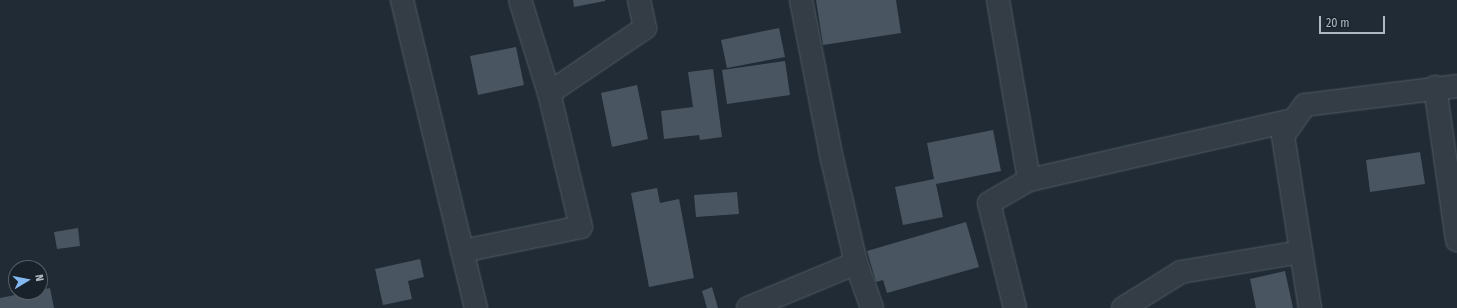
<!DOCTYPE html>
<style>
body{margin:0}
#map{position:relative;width:1457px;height:308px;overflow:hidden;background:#202b35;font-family:"Fira Sans Condensed",sans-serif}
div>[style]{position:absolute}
.building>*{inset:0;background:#495561}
.roads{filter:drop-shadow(0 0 1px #515b63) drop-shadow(0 0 1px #515b63)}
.street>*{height:22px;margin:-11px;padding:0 11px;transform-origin:11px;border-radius:11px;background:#343d46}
span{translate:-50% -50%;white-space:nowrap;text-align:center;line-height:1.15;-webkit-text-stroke:3px #19222a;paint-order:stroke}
.north{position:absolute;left:8px;top:260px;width:40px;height:40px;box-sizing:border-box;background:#19222a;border:1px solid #555e67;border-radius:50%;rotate:80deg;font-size:11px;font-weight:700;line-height:16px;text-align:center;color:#aeb8c2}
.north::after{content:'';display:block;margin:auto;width:14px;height:18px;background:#84b8f1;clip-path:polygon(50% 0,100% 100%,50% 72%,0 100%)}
.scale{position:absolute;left:1319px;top:16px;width:66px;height:18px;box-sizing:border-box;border:2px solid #aeb8c2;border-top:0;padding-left:5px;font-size:12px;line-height:14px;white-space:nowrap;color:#aeb8c2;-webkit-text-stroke:3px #19222a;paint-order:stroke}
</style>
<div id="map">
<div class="building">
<i style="clip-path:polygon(573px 0,605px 0,605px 1px,574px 7px)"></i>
<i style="clip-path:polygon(816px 0,896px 0,901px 33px,823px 45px)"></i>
<i style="clip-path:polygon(779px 28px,785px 57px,727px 68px,721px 40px)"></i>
<i style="clip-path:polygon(516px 47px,524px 85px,478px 95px,470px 56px)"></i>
<i style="clip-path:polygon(785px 61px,790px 95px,727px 104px,722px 70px)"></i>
<i style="clip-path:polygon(713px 69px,722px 137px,700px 140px,699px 135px,664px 139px,661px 111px,693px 107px,688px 72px)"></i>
<i style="clip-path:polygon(637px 85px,648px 139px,612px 147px,601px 93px)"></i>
<i style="clip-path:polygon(993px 130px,1001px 171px,936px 184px,943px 217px,903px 225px,895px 187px,934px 179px,927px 143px)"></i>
<i style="clip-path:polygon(1420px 152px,1425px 184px,1370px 192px,1366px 160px)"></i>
<i style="clip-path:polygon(657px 188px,660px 203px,679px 199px,694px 278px,649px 287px,631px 193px)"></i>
<i style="clip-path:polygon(737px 192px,739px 214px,696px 217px,694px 195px)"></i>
<i style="clip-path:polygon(966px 222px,979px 267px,887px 293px,883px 280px,876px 282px,867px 251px)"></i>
<i style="clip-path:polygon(78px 228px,80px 246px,57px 249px,54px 232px)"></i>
<i style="clip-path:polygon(420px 259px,424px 277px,408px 281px,412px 299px,383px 305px,375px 269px)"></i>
<i style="clip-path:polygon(1285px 271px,1293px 308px,1256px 308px,1250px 279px)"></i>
<i style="clip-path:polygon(712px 287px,718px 308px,707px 308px,702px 291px)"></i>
<i style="clip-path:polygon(50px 288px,54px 308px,0 308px,0 298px)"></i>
</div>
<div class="roads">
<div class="street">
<i style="left:402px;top:0;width:317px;rotate:76.5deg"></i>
<i style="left:801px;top:0;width:162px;rotate:79deg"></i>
<i style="left:832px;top:159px;width:107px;rotate:77deg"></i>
<i style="left:856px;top:263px;width:48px;rotate:70.4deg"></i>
<i style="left:998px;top:0;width:183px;rotate:80.2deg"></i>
<i style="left:1435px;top:87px;width:155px;rotate:81.8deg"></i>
<i style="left:549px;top:93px;width:116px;rotate:-34.1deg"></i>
<i style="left:645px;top:28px;width:29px;rotate:-102deg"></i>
<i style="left:462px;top:251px;width:121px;rotate:-11.4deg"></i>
<i style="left:581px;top:227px;width:138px;rotate:-103.4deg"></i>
<i style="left:549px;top:93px;width:97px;rotate:-107.3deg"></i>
<i style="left:748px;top:308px;width:117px;rotate:-22.6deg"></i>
<i style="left:1015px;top:308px;width:108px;rotate:-103.9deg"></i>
<i style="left:989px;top:203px;width:46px;rotate:-29.9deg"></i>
<i style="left:1029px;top:180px;width:272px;rotate:-12.8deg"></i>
<i style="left:1123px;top:308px;width:68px;rotate:-31.8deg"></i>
<i style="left:1181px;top:272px;width:122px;rotate:-9.5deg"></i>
<i style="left:1310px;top:308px;width:174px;rotate:-98.9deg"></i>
<i style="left:1283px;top:136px;width:38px;rotate:-55deg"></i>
<i style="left:1305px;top:105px;width:153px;rotate:-7.1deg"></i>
</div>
</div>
<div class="north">N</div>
<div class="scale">20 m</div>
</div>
